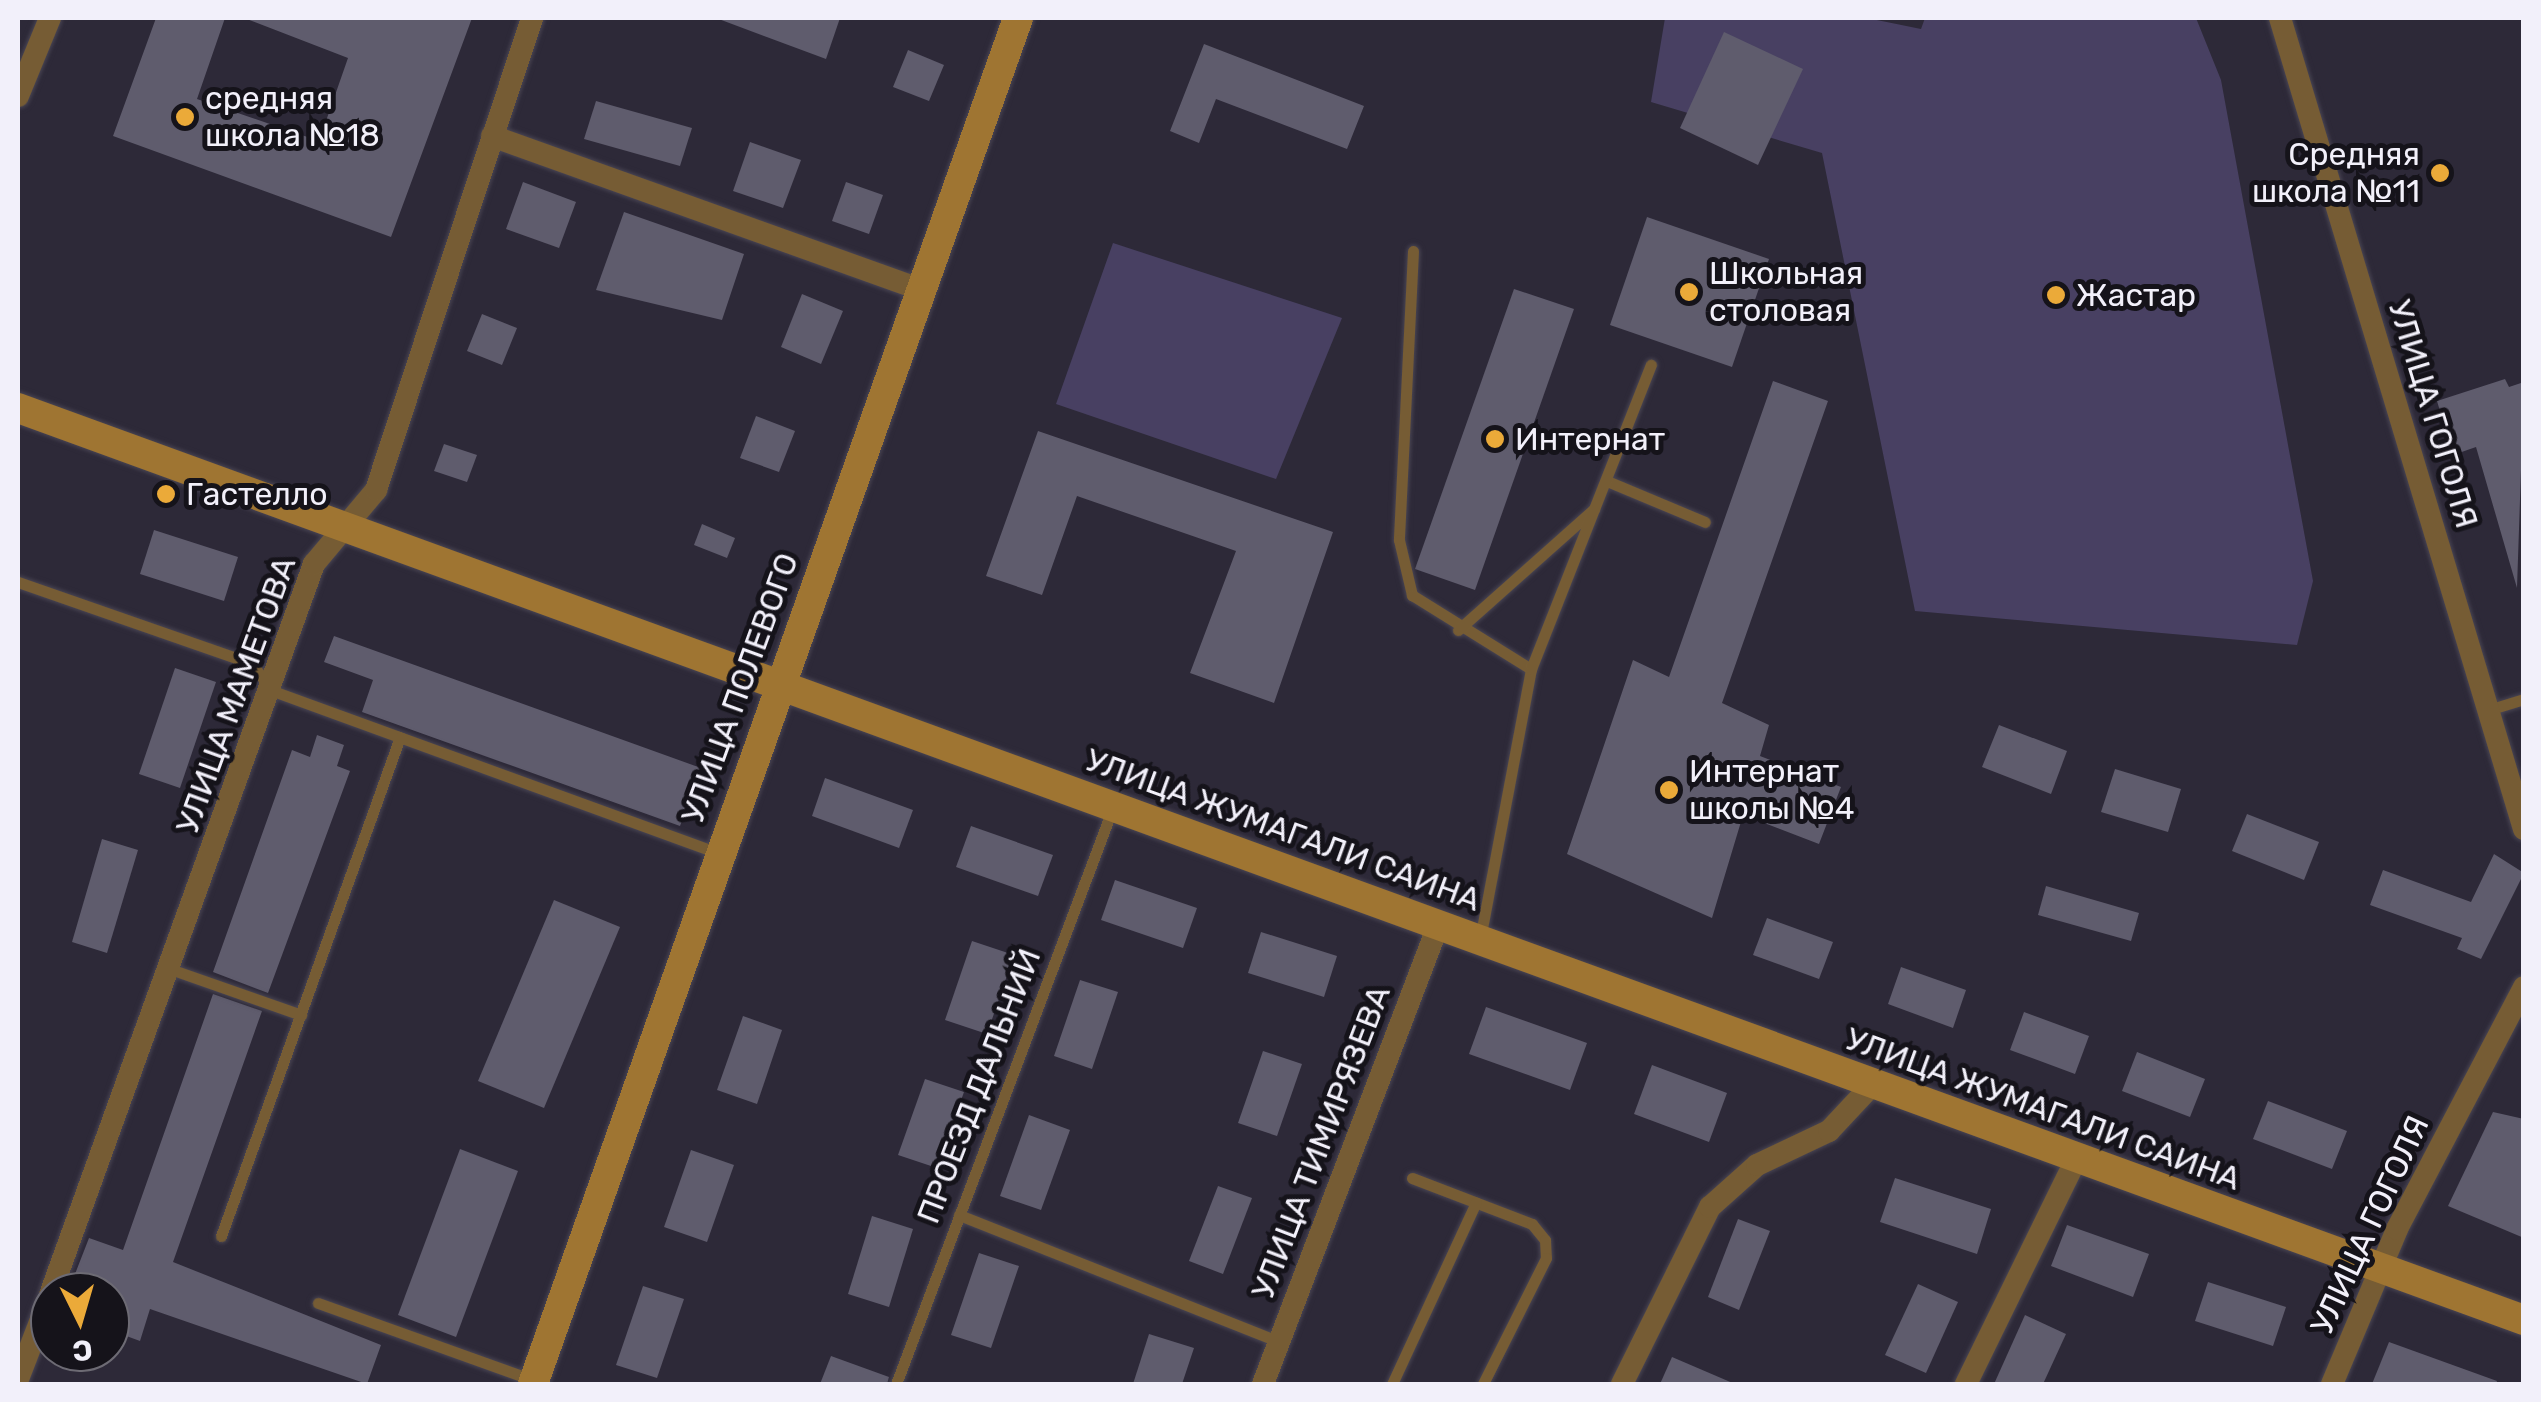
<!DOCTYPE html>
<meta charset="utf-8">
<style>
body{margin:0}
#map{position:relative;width:2541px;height:1402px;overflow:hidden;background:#2d2938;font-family:Rubik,sans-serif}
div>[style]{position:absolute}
.green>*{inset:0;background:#484062}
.building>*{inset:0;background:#5f5c6d}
.roads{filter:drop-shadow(0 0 2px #494553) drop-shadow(0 0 2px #494553)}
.lane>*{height:11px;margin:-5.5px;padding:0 5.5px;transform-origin:5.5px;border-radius:5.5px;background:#765c34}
.street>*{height:22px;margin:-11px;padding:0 11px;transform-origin:11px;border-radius:11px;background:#765c34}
.secondary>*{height:30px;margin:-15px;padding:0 15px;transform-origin:15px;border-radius:15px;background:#9f7532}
.dots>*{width:28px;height:28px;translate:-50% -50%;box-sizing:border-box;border:5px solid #15131a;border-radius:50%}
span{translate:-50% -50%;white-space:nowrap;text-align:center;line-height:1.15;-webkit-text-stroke:10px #15131a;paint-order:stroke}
.poi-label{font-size:32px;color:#f2f0fa}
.left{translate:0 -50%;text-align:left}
.right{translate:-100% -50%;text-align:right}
.street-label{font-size:32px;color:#f2f0fa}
.frame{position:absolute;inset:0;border:20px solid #f2f0fa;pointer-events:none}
.north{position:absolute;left:30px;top:1272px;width:100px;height:100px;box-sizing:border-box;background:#15131a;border:2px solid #6d6b74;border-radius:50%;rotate:175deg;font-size:28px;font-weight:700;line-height:40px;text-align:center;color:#f2f0fa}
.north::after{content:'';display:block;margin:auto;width:35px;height:45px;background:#ebaa39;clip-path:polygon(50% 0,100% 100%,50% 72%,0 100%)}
</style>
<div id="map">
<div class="green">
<i style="clip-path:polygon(1665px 18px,1867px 18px,1921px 29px,1925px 18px,2196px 18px,2221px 80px,2313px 581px,2297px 645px,1915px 611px,1822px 153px,1651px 102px)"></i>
<i style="clip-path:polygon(1113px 243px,1342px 318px,1276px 479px,1056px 404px)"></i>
</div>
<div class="building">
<i style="clip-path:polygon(156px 18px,225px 18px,197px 99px,319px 141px,348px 58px,244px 18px,472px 18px,391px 237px,113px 136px)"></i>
<i style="clip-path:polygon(716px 18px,840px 18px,826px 59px)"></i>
<i style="clip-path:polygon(1724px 32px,1803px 69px,1758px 165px,1680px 128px)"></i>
<i style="clip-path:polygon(1204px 44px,1364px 106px,1347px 149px,1216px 99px,1199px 143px,1170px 131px)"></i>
<i style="clip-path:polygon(908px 50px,944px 65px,929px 101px,893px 87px)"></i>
<i style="clip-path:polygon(596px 101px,692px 128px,680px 166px,584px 139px)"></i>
<i style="clip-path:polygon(750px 142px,801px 160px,783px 208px,733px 191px)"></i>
<i style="clip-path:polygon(523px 182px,576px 202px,559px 248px,506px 229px)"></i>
<i style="clip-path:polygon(846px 182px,883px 195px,869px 234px,832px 221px)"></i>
<i style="clip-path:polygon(624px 212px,744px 254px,722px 320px,596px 290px)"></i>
<i style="clip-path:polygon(1647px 217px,1769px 259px,1732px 367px,1610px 325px)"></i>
<i style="clip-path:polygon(1514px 289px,1574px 309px,1475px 590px,1415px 569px)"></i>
<i style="clip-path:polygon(802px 294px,843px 311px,821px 364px,781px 347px)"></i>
<i style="clip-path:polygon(482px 314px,517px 328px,502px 365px,467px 351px)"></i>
<i style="clip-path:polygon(2505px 379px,2509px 387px,2524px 382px,2517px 588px,2476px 447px,2453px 455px,2437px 401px)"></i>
<i style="clip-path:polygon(1773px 381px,1828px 401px,1722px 703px,1769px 725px,1760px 756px,1841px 787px,1819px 844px,1743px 815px,1712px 918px,1567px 854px,1633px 660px,1669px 677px)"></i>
<i style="clip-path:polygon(756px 416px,795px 431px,779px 472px,740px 458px)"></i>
<i style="clip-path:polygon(1038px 431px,1333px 532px,1274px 703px,1190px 673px,1236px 551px,1077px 496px,1042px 595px,986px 576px)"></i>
<i style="clip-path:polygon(444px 444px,477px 455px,467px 482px,434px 471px)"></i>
<i style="clip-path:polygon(702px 524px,735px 538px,727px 558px,694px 545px)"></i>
<i style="clip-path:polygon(154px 530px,238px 557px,224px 601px,140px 574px)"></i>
<i style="clip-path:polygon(334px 636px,701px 768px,680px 826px,362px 712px,373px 680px,324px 662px)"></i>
<i style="clip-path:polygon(175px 668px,216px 682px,180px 788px,139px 774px)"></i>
<i style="clip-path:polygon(1999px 725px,2067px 751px,2051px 794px,1982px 767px)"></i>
<i style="clip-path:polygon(317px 735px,344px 745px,337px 766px,350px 771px,268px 993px,213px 972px,292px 750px,310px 757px)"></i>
<i style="clip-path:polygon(2115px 769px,2181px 789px,2168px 832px,2101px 812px)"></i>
<i style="clip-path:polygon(825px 778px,913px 810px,899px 848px,812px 816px)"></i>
<i style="clip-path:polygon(2247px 814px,2319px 842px,2304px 880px,2232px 851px)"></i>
<i style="clip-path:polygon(971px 826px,1053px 855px,1038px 896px,956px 867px)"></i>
<i style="clip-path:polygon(102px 839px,138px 850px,107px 953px,72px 942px)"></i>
<i style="clip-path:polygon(2494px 854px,2524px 873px,2481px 959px,2457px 949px,2462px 938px,2370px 905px,2383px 870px,2471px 902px)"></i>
<i style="clip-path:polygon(1115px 880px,1197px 908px,1183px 948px,1101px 920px)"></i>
<i style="clip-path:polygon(2046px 886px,2139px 913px,2131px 941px,2038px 915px)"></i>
<i style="clip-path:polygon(554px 900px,620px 927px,544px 1108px,478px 1081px)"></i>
<i style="clip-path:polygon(1767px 918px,1833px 942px,1819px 979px,1753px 955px)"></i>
<i style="clip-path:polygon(1261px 932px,1337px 956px,1324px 997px,1248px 973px)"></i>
<i style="clip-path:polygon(972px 941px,1014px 955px,987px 1034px,945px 1020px)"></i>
<i style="clip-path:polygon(1901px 967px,1966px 990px,1953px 1028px,1888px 1004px)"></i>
<i style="clip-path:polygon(1080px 980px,1118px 992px,1092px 1069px,1054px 1056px)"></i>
<i style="clip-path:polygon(213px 994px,262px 1011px,173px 1262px,381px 1345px,367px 1384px,150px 1309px,140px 1341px,110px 1330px,110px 1292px,68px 1292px,89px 1238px,123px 1250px)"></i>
<i style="clip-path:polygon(1486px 1007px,1587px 1043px,1570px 1090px,1469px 1054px)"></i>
<i style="clip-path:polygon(2024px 1012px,2089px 1036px,2075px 1074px,2010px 1050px)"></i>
<i style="clip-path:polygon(743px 1016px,782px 1030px,757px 1104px,717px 1090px)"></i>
<i style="clip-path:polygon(1263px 1051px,1302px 1064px,1277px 1136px,1238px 1123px)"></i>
<i style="clip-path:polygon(2137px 1052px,2205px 1079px,2190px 1117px,2122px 1091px)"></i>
<i style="clip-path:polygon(1652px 1065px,1727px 1093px,1709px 1142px,1634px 1114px)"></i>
<i style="clip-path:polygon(925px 1079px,964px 1092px,937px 1168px,898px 1155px)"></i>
<i style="clip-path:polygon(2268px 1101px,2347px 1131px,2332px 1169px,2253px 1139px)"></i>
<i style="clip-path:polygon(2493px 1112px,2524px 1119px,2524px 1238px,2448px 1206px)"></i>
<i style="clip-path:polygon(1029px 1115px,1070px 1130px,1041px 1210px,1000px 1196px)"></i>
<i style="clip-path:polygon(460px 1149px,518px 1171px,456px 1337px,398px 1315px)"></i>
<i style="clip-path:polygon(691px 1150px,734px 1165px,707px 1242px,664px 1227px)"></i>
<i style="clip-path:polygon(1895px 1178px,1991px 1209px,1977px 1254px,1880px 1222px)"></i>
<i style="clip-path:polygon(1218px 1186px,1252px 1198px,1223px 1274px,1189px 1261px)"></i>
<i style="clip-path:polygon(872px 1216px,913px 1229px,889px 1307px,848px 1294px)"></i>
<i style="clip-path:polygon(1738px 1219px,1770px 1231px,1739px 1310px,1708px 1297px)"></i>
<i style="clip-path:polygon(2067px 1225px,2149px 1254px,2133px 1297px,2051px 1266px)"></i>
<i style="clip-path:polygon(979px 1253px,1019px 1266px,991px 1348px,951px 1335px)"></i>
<i style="clip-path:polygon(2208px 1282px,2286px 1307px,2273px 1346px,2195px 1321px)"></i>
<i style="clip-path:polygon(1918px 1284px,1958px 1302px,1926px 1373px,1885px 1355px)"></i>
<i style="clip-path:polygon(643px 1286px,684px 1299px,657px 1378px,616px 1365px)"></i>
<i style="clip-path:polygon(2025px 1315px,2066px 1334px,2043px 1384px,1994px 1384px)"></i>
<i style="clip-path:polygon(1149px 1334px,1194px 1348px,1182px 1384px,1133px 1384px)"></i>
<i style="clip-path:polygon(2389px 1342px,2497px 1381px,2496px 1384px,2372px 1384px)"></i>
<i style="clip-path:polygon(831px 1356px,889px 1377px,887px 1384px,820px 1384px)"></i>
<i style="clip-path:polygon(1672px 1357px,1735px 1384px,1660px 1384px)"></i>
</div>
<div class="roads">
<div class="lane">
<i style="left:1413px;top:251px;width:289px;rotate:92.8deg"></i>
<i style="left:1399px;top:540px;width:57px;rotate:76.7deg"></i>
<i style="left:1412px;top:595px;width:140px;rotate:31.9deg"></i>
<i style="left:1607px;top:481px;width:106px;rotate:22.7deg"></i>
<i style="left:18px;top:582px;width:247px;rotate:19.2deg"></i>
<i style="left:251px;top:663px;width:36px;rotate:52deg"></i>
<i style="left:273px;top:691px;width:474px;rotate:20deg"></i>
<i style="left:1458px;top:630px;width:182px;rotate:-41.7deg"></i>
<i style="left:2488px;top:710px;width:38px;rotate:-17deg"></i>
<i style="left:1480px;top:939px;width:275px;rotate:-79.3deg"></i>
<i style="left:1531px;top:669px;width:327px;rotate:-68.5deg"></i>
<i style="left:170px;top:969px;width:139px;rotate:19.3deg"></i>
<i style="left:1412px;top:1178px;width:129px;rotate:21deg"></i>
<i style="left:1532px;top:1224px;width:21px;rotate:51deg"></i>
<i style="left:1545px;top:1240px;width:18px;rotate:87deg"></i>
<i style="left:1546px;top:1258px;width:141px;rotate:116.6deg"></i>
<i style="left:959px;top:1215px;width:344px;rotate:21.6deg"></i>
<i style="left:221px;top:1236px;width:530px;rotate:-70.27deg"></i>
<i style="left:318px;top:1303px;width:225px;rotate:19.7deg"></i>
<i style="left:896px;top:1384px;width:613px;rotate:-69.38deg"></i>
<i style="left:1392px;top:1384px;width:200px;rotate:-65.2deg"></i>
</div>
<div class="street">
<i style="left:2280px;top:18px;width:847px;rotate:73.26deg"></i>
<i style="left:18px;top:96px;width:84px;rotate:-67.7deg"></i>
<i style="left:492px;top:136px;width:455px;rotate:19.7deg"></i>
<i style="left:51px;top:1292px;width:774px;rotate:-70.14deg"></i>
<i style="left:314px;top:564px;width:97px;rotate:-50deg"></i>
<i style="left:376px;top:490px;width:497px;rotate:-71.7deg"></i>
<i style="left:18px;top:1379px;width:89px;rotate:-68.9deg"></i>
<i style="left:1263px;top:1384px;width:494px;rotate:-69.1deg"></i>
<i style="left:1622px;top:1384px;width:198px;rotate:-63.6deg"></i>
<i style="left:1710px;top:1207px;width:63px;rotate:-41.8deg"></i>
<i style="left:1757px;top:1165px;width:80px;rotate:-25.3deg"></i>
<i style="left:1829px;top:1131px;width:63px;rotate:-46.9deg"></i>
<i style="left:1966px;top:1384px;width:253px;rotate:-63.9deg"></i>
<i style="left:2332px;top:1384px;width:168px;rotate:-67.2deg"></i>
<i style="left:2397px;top:1229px;width:273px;rotate:-62.3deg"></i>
</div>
<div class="secondary">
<i style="left:18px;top:408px;width:2667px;rotate:20deg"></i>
<i style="left:533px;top:1384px;width:1450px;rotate:-70.45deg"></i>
</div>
</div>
<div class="dots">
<i style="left:185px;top:117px;background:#ebaa39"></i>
<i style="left:2440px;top:173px;background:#ebaa39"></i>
<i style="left:1689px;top:292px;background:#ebaa39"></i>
<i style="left:2056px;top:295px;background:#ebaa39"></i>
<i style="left:1495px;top:439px;background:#ebaa39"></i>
<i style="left:166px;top:494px;background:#ebaa39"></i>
<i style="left:1669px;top:790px;background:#ebaa39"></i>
</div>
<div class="poi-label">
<span class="left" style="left:205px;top:117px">средняя<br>школа №18</span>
<span class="right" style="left:2420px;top:173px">Средняя<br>школа №11</span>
<span class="left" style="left:1709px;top:292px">Школьная<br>столовая</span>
<span class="left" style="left:2076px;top:295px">Жастар</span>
<span class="left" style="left:1515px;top:439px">Интернат</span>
<span class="left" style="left:186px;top:494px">Гастелло</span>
<span class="left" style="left:1689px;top:790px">Интернат<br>школы №4</span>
</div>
<div class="street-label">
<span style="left:2433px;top:414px;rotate:73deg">УЛИЦА ГОГОЛЯ</span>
<span style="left:740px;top:688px;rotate:-70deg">УЛИЦА ПОЛЕВОГО</span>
<span style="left:236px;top:695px;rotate:-70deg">УЛИЦА МАМЕТОВА</span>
<span style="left:1283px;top:830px;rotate:20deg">УЛИЦА ЖУМАГАЛИ САИНА</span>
<span style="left:979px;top:1086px;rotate:-69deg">ПРОЕЗД ДАЛЬНИЙ</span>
<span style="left:2043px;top:1109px;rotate:20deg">УЛИЦА ЖУМАГАЛИ САИНА</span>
<span style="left:1321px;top:1142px;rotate:-69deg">УЛИЦА ТИМИРЯЗЕВА</span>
<span style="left:2370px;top:1225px;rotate:-65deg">УЛИЦА ГОГОЛЯ</span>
</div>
<div class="frame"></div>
<div class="north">С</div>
</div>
